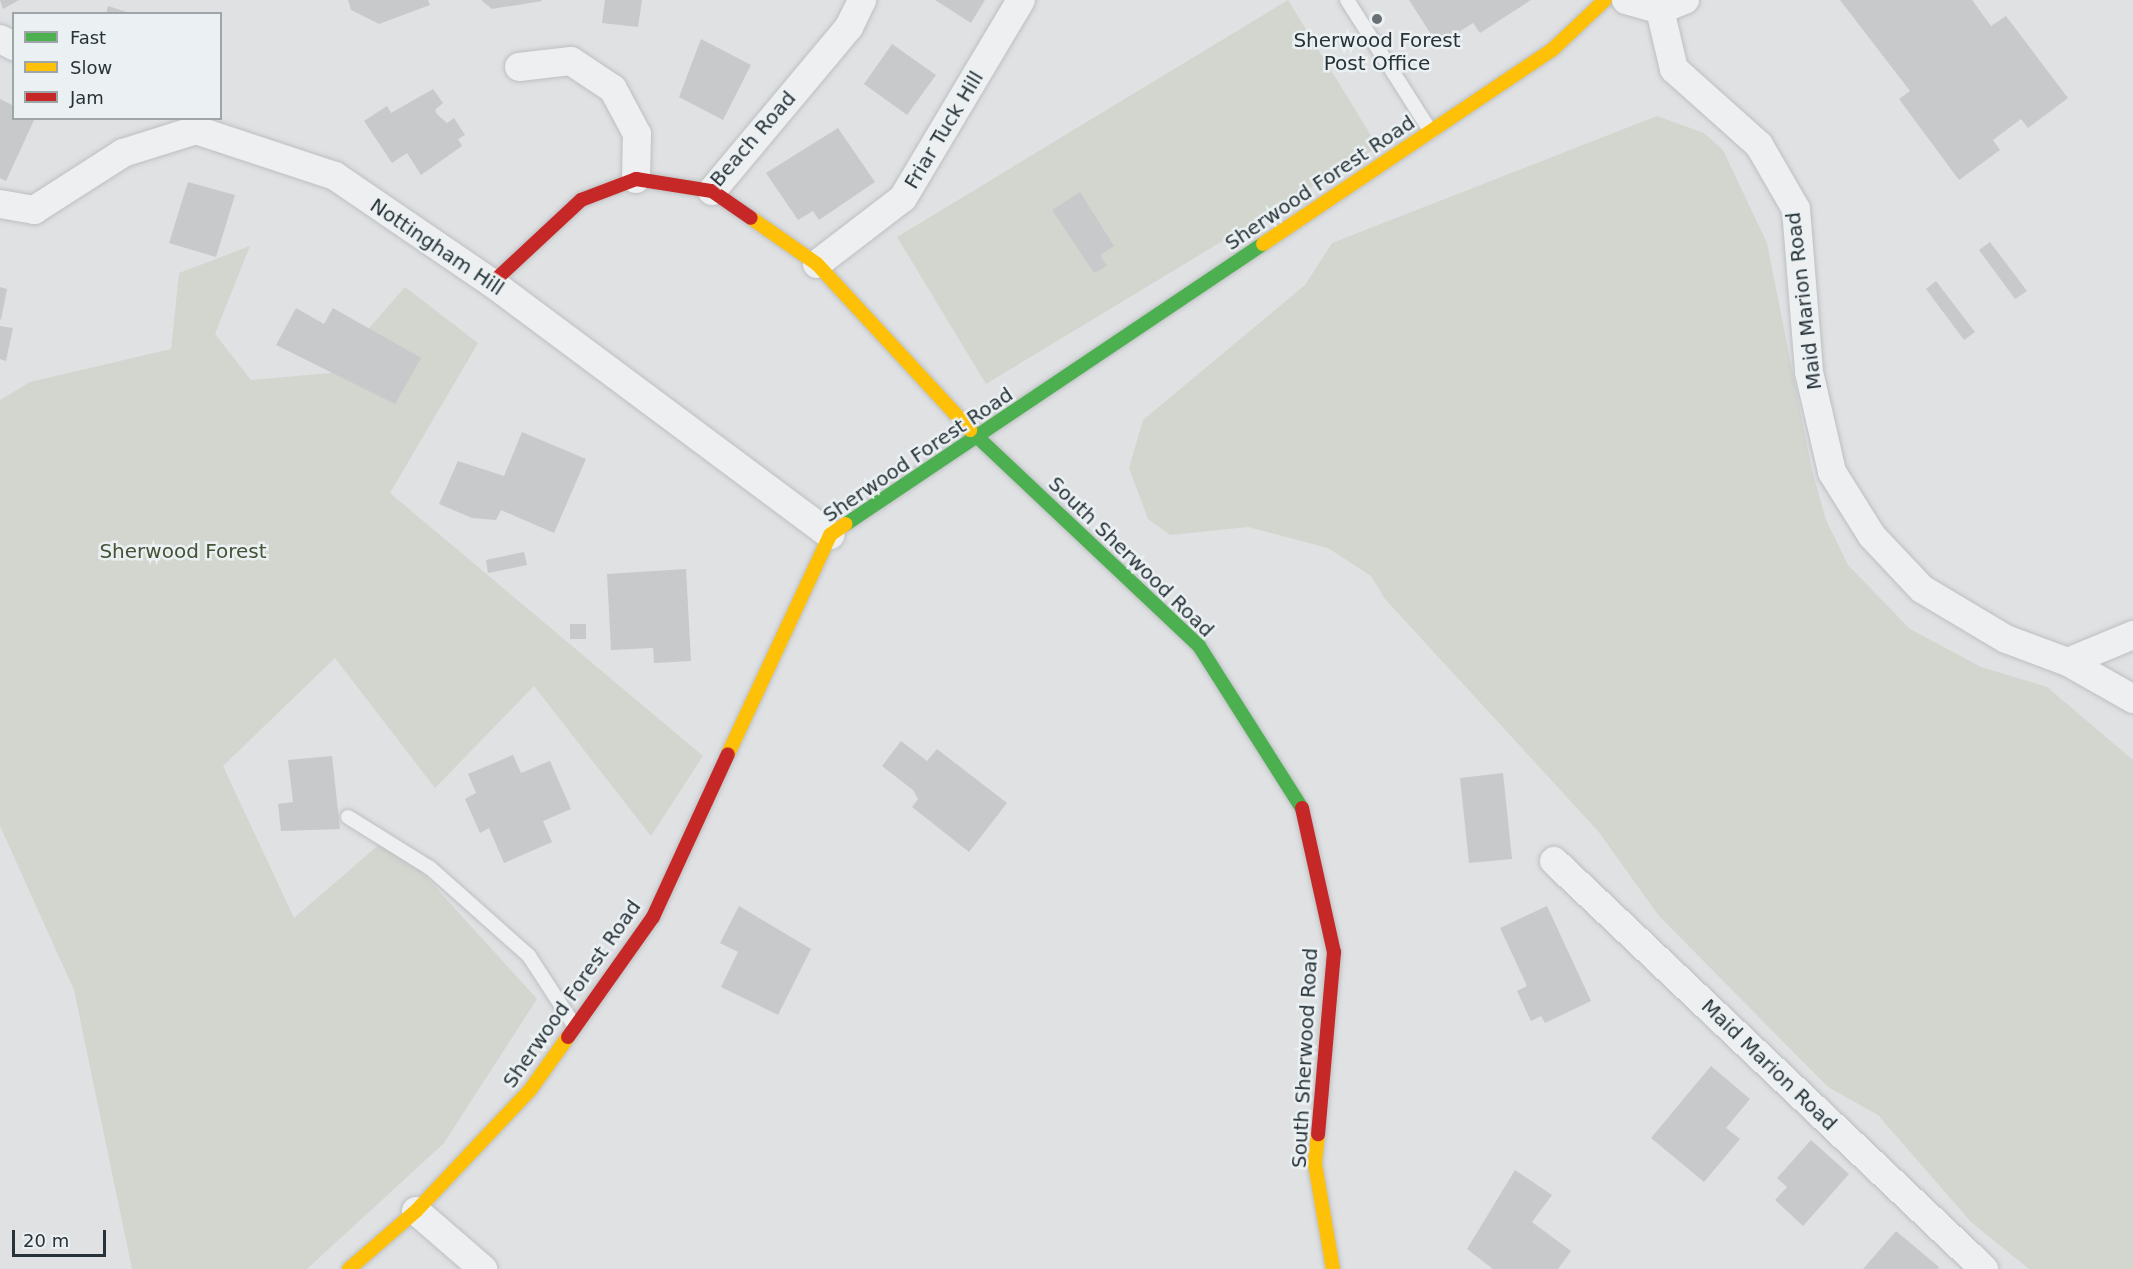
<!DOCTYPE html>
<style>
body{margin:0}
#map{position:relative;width:2133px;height:1269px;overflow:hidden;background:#dfe1e3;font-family:"DejaVu Sans",sans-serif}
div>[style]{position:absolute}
.green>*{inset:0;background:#d2d6cf}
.building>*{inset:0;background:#c7c9cb}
.roads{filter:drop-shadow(0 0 2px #bdbfc1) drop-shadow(0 0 2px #bdbfc1)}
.lane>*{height:14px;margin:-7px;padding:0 7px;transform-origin:7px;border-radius:7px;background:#edeff0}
.street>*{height:28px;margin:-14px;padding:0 14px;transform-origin:14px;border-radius:14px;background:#edeff0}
.fast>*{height:14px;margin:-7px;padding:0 7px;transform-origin:7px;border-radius:7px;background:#4caf50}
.slow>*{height:14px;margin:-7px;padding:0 7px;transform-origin:7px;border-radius:7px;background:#ffc107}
.jam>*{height:14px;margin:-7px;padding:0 7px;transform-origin:7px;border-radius:7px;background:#c62828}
.dots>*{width:16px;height:16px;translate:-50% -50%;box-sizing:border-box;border:3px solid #ebf1f3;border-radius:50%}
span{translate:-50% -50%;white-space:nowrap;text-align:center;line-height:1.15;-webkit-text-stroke:5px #ebf1f3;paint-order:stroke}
.poi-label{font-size:20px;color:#283339}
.street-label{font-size:20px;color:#283339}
.park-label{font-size:20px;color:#455337}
.legend{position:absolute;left:12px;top:12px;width:210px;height:108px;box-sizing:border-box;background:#ebf1f3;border:2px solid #9da5a9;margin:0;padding:8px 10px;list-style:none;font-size:18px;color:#283339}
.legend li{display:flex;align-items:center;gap:12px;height:30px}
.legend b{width:30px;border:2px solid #9da5a9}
.scale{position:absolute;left:12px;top:1230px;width:94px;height:27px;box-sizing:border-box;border:3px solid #283339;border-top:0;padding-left:8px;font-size:18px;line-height:21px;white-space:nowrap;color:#283339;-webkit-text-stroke:4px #ebf1f3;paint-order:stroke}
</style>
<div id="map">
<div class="green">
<i style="clip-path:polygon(1288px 0,1378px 147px,986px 384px,897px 237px)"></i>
<i style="clip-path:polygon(1657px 116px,1704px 133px,1723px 150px,1767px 243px,1812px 470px,1826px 520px,1848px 565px,1910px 629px,1981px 667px,2047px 687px,2133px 760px,2133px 1269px,2029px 1269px,1971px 1222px,1878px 1115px,1828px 1087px,1659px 916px,1598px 831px,1385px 599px,1371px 576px,1328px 548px,1248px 527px,1170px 535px,1148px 519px,1129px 468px,1143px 420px,1305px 285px,1332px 243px)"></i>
<i style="clip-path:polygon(250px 246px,215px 334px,251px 380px,330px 373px,405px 287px,478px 343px,390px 493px,703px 756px,651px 836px,534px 686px,435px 788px,335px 658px,223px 766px,294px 918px,389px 836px,537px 999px,444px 1143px,307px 1269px,132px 1269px,74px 990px,0 826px,0 400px,30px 382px,171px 349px,179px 273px)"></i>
</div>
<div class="building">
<i style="clip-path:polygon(0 0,19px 0,3px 9px)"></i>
<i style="clip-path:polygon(348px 0,428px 0,430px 5px,379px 24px,351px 10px)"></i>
<i style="clip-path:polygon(481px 0,541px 0,542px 1px,492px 9px)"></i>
<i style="clip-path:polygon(605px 0,642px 0,638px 27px,602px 23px)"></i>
<i style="clip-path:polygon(935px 0,985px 0,971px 23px)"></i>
<i style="clip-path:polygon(1409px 0,1531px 0,1480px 33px,1473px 23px,1438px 45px)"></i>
<i style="clip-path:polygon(1840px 0,1972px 0,1991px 26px,2006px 16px,2068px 98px,2028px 128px,2021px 119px,1993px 140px,2000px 150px,1959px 180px,1899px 99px,1910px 91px)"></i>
<i style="clip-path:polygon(108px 6px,130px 13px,130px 14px,106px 14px)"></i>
<i style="clip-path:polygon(701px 39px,751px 65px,723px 120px,679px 97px)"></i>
<i style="clip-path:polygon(892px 44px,936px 75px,907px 115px,864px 84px)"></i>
<i style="clip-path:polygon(433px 89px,443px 103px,435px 110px,437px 114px,447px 123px,454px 118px,465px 135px,458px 139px,462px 146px,421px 175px,407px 153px,392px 163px,364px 121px,387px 106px,391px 113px)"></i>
<i style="clip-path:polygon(0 99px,14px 106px,14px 118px,35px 118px,6px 181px,0 178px)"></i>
<i style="clip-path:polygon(838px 128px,875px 182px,819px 220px,813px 211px,798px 220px,766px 173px)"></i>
<i style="clip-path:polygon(188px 182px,235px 195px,216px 257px,169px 243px)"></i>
<i style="clip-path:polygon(1080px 192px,1114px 246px,1100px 255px,1107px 266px,1094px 273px,1052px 210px)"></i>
<i style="clip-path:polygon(1990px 242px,2027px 291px,2015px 299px,1979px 250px)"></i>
<i style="clip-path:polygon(1936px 281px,1975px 332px,1964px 340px,1926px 289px)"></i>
<i style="clip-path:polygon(0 287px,7px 289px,1px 320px,0 319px)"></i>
<i style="clip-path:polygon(296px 308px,324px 324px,333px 308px,421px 358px,395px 404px,276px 345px)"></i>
<i style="clip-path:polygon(0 326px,13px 328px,6px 361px,0 359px)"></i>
<i style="clip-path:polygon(522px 432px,586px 459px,554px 533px,501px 510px,496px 520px,472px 518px,439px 504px,458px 461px,504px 476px)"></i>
<i style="clip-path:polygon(524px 552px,527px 565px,488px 573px,486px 560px)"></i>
<i style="clip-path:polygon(686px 569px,691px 661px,654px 663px,653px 648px,611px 650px,607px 574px)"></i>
<i style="clip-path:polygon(570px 624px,586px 624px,586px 639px,570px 639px)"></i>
<i style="clip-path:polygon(901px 741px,927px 761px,937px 749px,1007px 803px,969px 852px,912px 807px,918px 799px,913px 790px,882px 766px)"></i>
<i style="clip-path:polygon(513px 755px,521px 773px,550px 761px,571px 809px,543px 821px,552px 842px,504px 863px,489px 828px,480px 833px,465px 799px,476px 793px,468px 774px)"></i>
<i style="clip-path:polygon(332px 756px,340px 829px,281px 831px,278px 804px,293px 802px,288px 760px)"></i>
<i style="clip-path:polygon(1503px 773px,1512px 859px,1469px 863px,1460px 778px)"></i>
<i style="clip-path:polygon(739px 906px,811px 949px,778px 1015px,721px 987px,738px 952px,720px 943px)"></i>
<i style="clip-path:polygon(1547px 906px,1591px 1001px,1545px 1023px,1541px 1016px,1531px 1021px,1517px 991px,1527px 986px,1500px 928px)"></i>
<i style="clip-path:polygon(1711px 1066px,1750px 1099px,1726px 1128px,1740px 1139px,1704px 1182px,1651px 1138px)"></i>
<i style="clip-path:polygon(1811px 1140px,1849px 1174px,1803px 1226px,1775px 1200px,1787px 1187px,1777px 1178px)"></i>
<i style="clip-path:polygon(1515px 1170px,1552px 1195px,1532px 1222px,1571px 1251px,1558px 1269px,1493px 1269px,1467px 1249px)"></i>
<i style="clip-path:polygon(1896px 1231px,1939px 1267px,1938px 1269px,1863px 1269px)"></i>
</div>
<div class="roads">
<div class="lane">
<i style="left:1347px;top:0;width:156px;rotate:57.5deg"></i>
<i style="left:348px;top:817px;width:97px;rotate:31.9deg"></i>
<i style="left:430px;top:868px;width:132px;rotate:41.6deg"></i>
<i style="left:529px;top:956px;width:82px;rotate:56.9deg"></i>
</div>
<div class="street">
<i style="left:1626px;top:0;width:35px;rotate:16deg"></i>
<i style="left:1660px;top:10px;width:27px;rotate:-22deg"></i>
<i style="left:1660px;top:10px;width:61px;rotate:76.7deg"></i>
<i style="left:1674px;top:69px;width:114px;rotate:41.8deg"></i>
<i style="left:1759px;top:145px;width:74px;rotate:60deg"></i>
<i style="left:1796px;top:209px;width:164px;rotate:85.4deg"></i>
<i style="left:1809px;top:372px;width:103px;rotate:77deg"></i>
<i style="left:1832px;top:472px;width:75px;rotate:58deg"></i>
<i style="left:1872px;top:536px;width:73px;rotate:46.7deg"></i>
<i style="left:1922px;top:589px;width:98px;rotate:30.8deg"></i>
<i style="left:2006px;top:639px;width:66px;rotate:20.4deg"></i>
<i style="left:2068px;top:662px;width:75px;rotate:29.6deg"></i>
<i style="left:0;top:39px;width:16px;rotate:27deg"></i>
<i style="left:519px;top:67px;width:52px;rotate:-6.6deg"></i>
<i style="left:571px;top:61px;width:50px;rotate:33.7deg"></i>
<i style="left:613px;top:89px;width:51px;rotate:61.9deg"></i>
<i style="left:637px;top:134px;width:45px;rotate:91.3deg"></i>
<i style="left:712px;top:191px;width:214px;rotate:-50.1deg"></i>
<i style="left:849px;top:27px;width:30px;rotate:-64deg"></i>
<i style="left:0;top:204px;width:35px;rotate:10deg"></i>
<i style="left:34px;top:210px;width:106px;rotate:-32.6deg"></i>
<i style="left:123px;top:153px;width:77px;rotate:-17.5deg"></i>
<i style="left:196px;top:130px;width:146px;rotate:18.3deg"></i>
<i style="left:335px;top:176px;width:190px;rotate:34.3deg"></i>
<i style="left:492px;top:283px;width:422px;rotate:36.7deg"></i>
<i style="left:817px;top:264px;width:108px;rotate:-37.5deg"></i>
<i style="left:903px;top:198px;width:230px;rotate:-59.2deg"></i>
<i style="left:2068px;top:662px;width:70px;rotate:-22.6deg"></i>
<i style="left:1554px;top:861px;width:593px;rotate:43.5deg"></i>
<i style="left:416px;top:1211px;width:89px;rotate:40.9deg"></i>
</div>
<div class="fast">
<i style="left:970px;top:430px;width:315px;rotate:43.3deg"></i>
<i style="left:1199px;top:646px;width:192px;rotate:57.6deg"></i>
<i style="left:846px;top:524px;width:502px;rotate:-33.88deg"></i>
</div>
<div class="slow">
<i style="left:751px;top:218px;width:80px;rotate:34.9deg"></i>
<i style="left:817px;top:264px;width:226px;rotate:47.3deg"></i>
<i style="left:1263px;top:244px;width:349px;rotate:-33.9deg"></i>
<i style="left:1553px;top:49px;width:71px;rotate:-43.3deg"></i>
<i style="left:728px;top:754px;width:242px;rotate:-65deg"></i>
<i style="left:830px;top:535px;width:19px;rotate:-35deg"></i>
<i style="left:1318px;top:1134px;width:30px;rotate:96deg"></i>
<i style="left:1315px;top:1164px;width:107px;rotate:80.3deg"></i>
<i style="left:349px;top:1269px;width:89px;rotate:-40.9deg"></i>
<i style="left:416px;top:1211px;width:166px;rotate:-46.7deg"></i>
<i style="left:530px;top:1090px;width:65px;rotate:-54.4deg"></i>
</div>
<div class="jam">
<i style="left:492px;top:283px;width:122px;rotate:-43deg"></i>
<i style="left:581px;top:200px;width:59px;rotate:-20.9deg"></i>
<i style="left:636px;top:179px;width:77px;rotate:9deg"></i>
<i style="left:712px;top:191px;width:47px;rotate:34.7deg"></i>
<i style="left:1302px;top:808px;width:148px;rotate:77.5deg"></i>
<i style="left:1334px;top:952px;width:183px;rotate:95deg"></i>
<i style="left:568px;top:1037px;width:147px;rotate:-54.7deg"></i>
<i style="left:653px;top:917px;width:179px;rotate:-65.3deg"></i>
</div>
</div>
<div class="dots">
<i style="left:1377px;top:19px;background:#687074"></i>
</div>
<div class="poi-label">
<span style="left:1377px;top:52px">Sherwood Forest<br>Post Office</span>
</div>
<div class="street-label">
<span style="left:944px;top:130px;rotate:-59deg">Friar Tuck Hill</span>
<span style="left:753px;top:139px;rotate:-49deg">Beach Road</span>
<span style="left:1320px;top:183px;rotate:-34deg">Sherwood Forest Road</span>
<span style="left:437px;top:247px;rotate:34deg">Nottingham Hill</span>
<span style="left:1804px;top:301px;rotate:-97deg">Maid Marion Road</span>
<span style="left:918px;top:455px;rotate:-34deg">Sherwood Forest Road</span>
<span style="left:1131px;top:557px;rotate:44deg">South Sherwood Road</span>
<span style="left:572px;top:994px;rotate:-55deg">Sherwood Forest Road</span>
<span style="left:1305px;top:1058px;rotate:-87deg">South Sherwood Road</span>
<span style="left:1769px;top:1065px;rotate:44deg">Maid Marion Road</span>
</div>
<div class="park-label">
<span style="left:183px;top:551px">Sherwood Forest</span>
</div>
<ul class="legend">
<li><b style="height:8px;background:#4caf50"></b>Fast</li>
<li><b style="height:8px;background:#ffc107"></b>Slow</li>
<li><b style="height:8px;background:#c62828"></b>Jam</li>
</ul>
<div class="scale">20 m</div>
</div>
